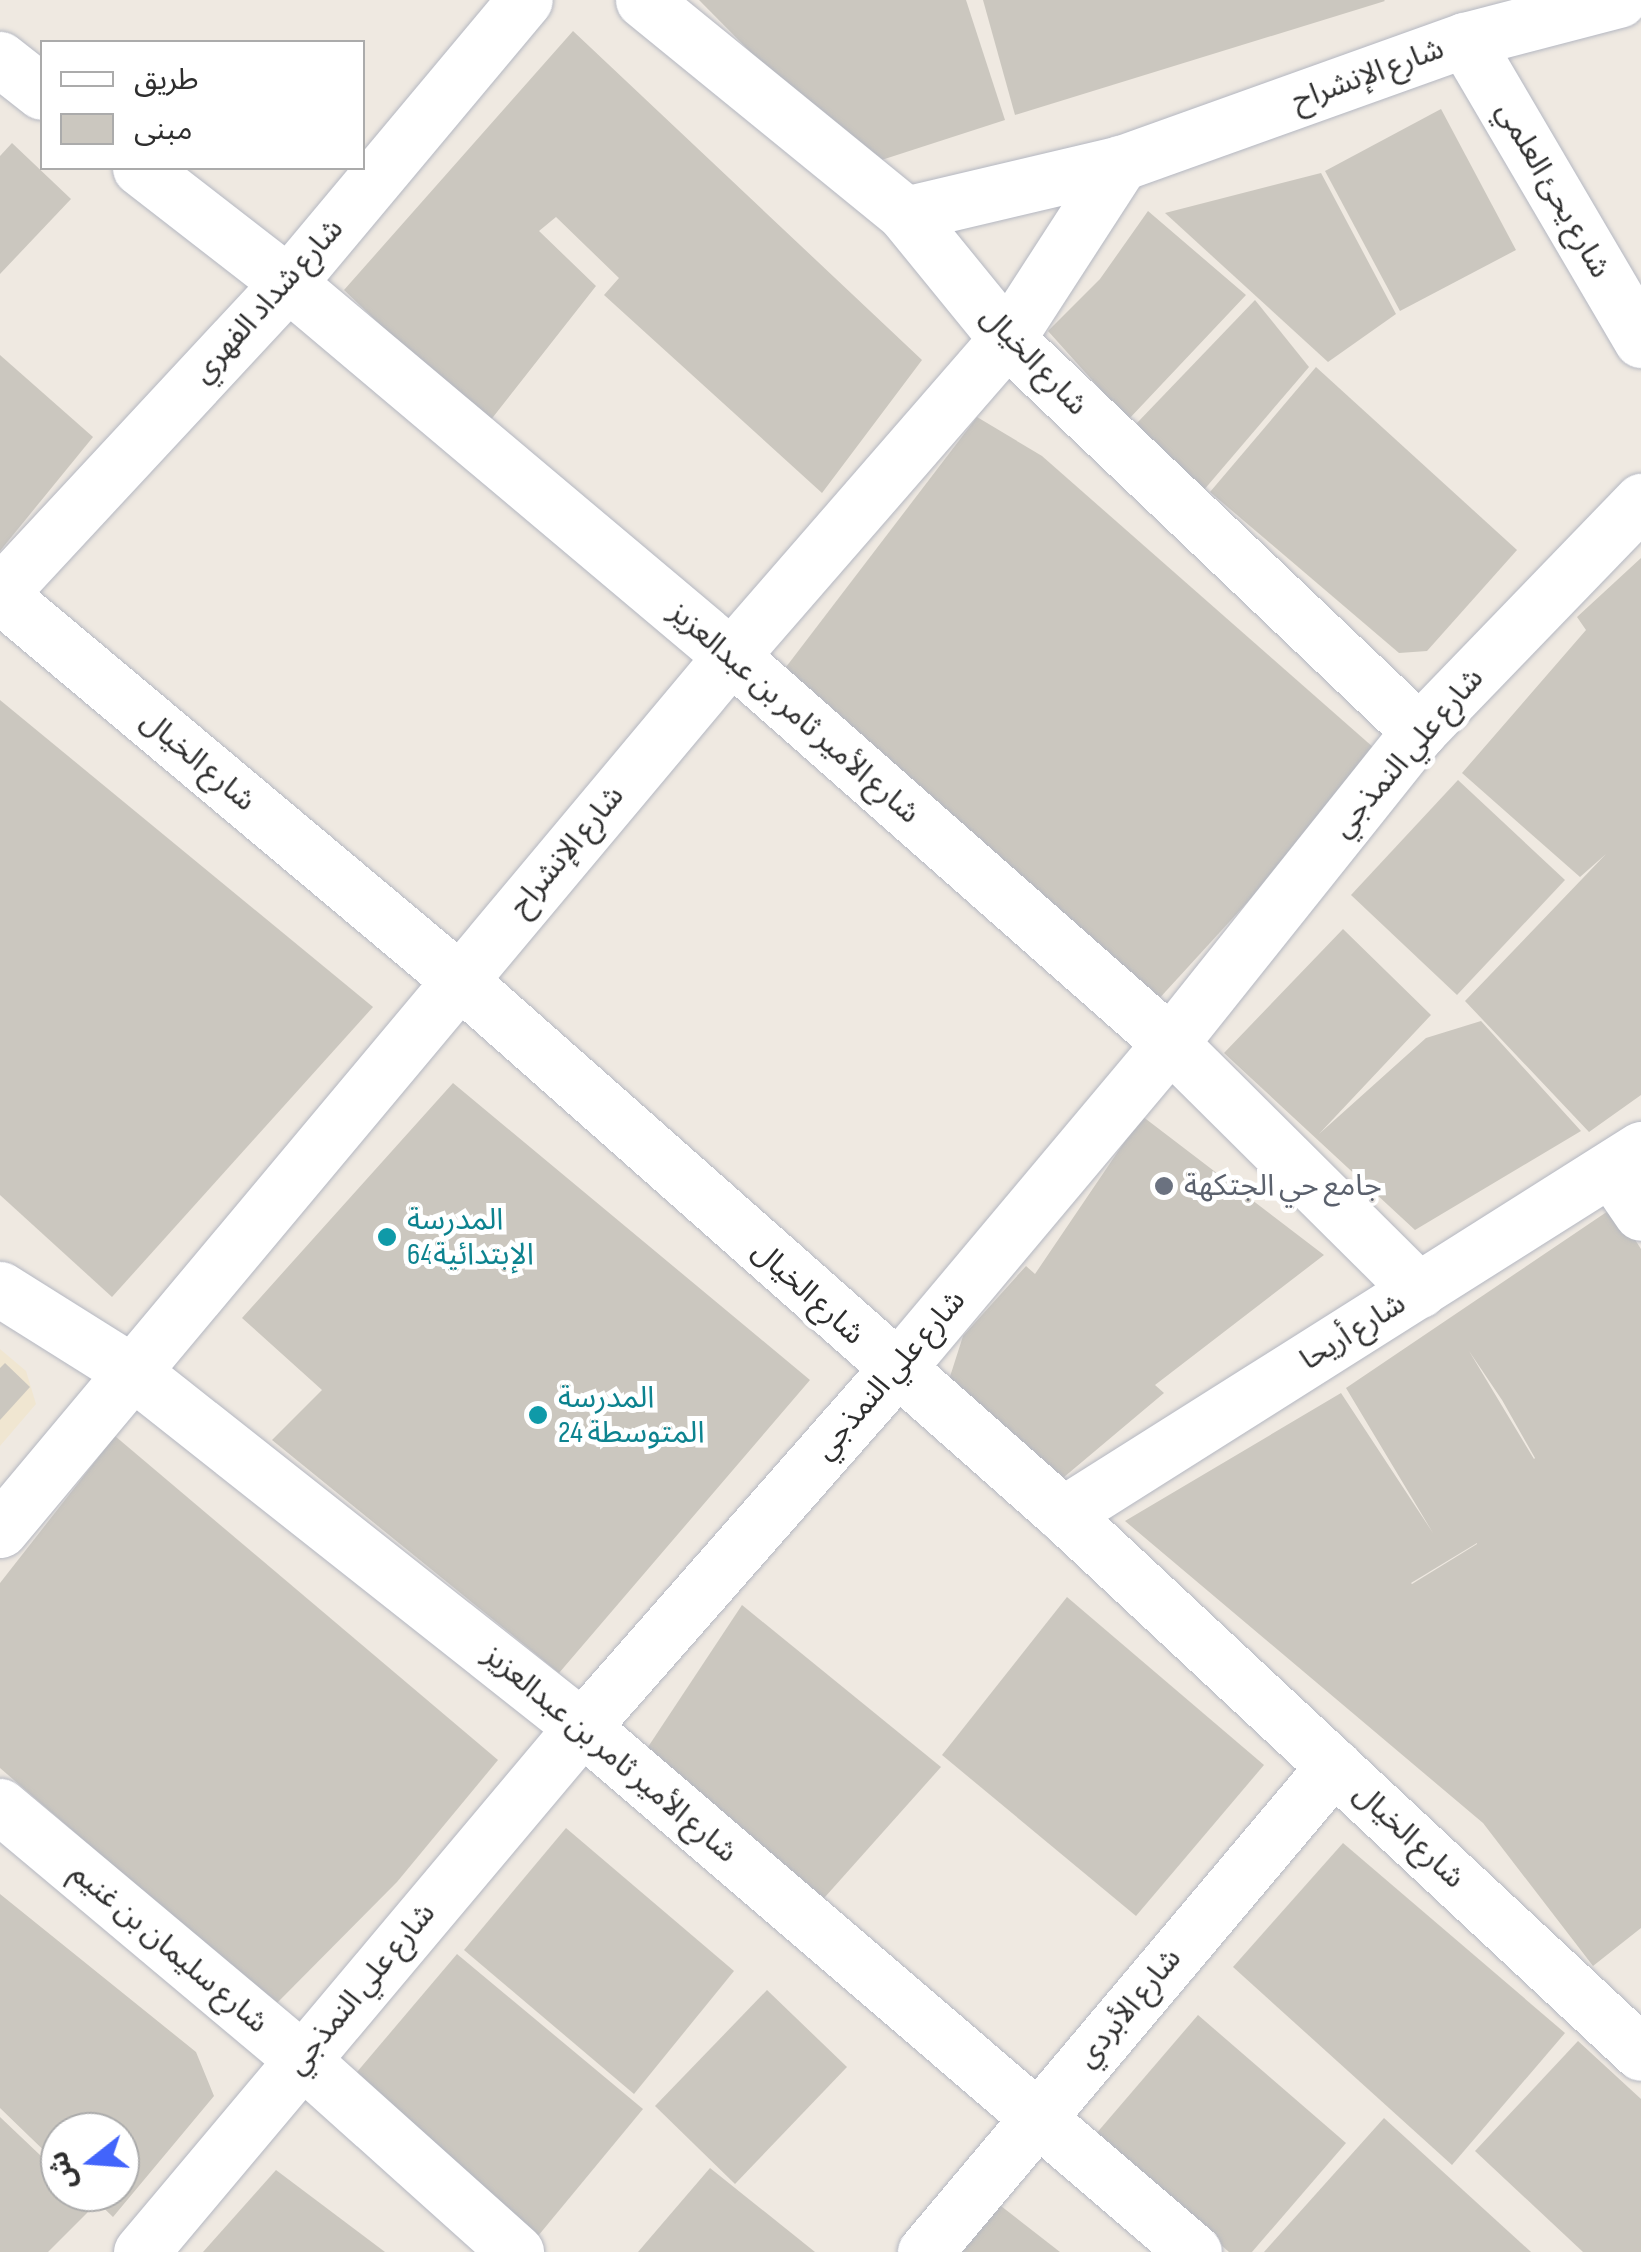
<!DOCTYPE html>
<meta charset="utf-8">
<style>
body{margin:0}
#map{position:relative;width:1641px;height:2252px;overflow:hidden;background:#efe9e1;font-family:"Sofia Sans Condensed","Noto Sans Arabic",sans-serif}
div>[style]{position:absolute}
.education>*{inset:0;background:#f0e6d1}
.building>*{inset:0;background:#cbc7bf}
.roads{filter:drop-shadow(0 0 2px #b4b7c1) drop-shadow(0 0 2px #b4b7c1)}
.minor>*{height:55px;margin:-27.5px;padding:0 27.5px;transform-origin:27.5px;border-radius:27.5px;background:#fff}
.dots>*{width:28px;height:28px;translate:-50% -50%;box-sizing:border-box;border:5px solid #fff;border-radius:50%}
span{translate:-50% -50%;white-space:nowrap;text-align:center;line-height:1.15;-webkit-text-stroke:10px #fff;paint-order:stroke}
.street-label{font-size:30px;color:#2e2e2e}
.worship-label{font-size:30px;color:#5b616d}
.left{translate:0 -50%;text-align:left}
.culture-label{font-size:30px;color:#0d838f}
.legend{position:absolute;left:40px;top:40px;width:325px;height:130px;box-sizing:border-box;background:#fff;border:2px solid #ababab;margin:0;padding:12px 18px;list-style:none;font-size:30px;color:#2e2e2e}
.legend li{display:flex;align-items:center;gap:20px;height:50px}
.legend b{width:50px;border:2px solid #ababab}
.north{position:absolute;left:40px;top:2112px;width:100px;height:100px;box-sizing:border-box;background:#fff;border:2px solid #ababab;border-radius:50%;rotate:253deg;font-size:28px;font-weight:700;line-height:40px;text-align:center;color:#2e2e2e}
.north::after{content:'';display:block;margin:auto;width:35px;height:45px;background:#4264fb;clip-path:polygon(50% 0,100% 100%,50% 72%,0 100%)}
</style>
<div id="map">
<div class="education">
<i style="clip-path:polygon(0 1349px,26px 1371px,36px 1404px,0 1446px)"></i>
</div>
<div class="building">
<i style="clip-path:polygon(699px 0,966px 0,1005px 120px,863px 166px)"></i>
<i style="clip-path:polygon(983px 0,1384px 0,1385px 1px,1015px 115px)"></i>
<i style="clip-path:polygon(573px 31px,922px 360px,822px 493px,604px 295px,619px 278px,556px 217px,539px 231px,596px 286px,486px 426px,344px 290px)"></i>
<i style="clip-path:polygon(1441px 109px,1516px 250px,1400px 311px,1325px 171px)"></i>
<i style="clip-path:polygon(12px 143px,71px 199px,0 274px,0 156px)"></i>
<i style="clip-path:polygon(1321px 173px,1396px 314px,1328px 362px,1165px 213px)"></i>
<i style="clip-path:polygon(1148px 211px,1246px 295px,1128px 420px,1048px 331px,1100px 279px)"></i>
<i style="clip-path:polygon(1255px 300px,1309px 367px,1203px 491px,1136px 424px)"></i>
<i style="clip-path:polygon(0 355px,93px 437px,0 551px)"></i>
<i style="clip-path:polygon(1316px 367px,1517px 550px,1427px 651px,1399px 653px,1210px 492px)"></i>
<i style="clip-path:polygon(977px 417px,1042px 456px,1382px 755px,1156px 1002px,783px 671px)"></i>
<i style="clip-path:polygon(1641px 558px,1641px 1095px,1589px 1132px,1465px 1001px,1606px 854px,1580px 877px,1462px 773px,1586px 630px,1577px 617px)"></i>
<i style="clip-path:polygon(0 700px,373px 1007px,112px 1297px,0 1195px)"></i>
<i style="clip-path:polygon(1458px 780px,1565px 880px,1457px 995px,1351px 895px)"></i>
<i style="clip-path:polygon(1343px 929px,1431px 1015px,1319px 1134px,1426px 1038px,1481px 1021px,1581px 1131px,1415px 1230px,1224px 1053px)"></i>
<i style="clip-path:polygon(453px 1083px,810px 1380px,559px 1673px,272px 1440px,322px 1390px,242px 1318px)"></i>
<i style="clip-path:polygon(1142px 1116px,1324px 1255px,1155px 1385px,1164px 1393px,1051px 1488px,947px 1386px,963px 1336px,1026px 1266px,1035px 1274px)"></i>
<i style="clip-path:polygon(evenodd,1614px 1207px,1641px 1249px,1641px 1928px,1593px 1966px,1483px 1823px,1125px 1521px,1341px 1393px,1433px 1533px,1346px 1388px,1614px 1207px,1469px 1351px,1502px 1400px,1535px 1458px,1534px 1459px,1469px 1351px,1614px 1207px,1477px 1543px,1477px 1544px,1412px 1584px,1411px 1583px,1477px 1543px)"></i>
<i style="clip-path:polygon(5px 1363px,30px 1387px,0 1420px,0 1368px)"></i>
<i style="clip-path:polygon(115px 1436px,498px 1760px,397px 1882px,275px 2005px,0 1768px,0 1583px)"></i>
<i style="clip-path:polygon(1067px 1597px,1264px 1765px,1136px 1916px,942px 1755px)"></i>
<i style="clip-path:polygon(742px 1605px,941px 1767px,817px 1906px,644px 1753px)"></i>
<i style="clip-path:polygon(566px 1828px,734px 1971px,634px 2094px,464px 1950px)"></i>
<i style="clip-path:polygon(1343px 1843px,1565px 2033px,1452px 2165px,1233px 1967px)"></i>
<i style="clip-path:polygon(0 1894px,196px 2052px,214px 2096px,113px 2217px,87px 2192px,120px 2192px,120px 2132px,60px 2132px,60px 2166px,0 2108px)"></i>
<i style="clip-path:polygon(457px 1954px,643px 2109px,538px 2236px,357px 2072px)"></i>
<i style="clip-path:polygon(767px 1990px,847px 2067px,735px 2184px,655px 2106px)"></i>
<i style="clip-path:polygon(1198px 2015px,1346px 2143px,1252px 2252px,1229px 2252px,1095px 2135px)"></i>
<i style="clip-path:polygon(1578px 2041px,1641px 2099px,1641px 2252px,1583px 2252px,1475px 2151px)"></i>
<i style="clip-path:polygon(0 2117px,60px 2174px,60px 2192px,79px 2192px,94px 2206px,48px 2252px,0 2252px)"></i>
<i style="clip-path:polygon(1384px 2118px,1531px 2252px,1264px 2252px)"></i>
<i style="clip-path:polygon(710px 2168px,815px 2252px,638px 2252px)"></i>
<i style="clip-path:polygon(276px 2170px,385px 2252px,203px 2252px)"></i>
<i style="clip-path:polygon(992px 2199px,1060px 2252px,953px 2252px)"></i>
</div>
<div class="roads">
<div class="minor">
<i style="left:643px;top:0;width:338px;rotate:39.2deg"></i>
<i style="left:905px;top:214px;width:161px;rotate:50.8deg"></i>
<i style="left:1007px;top:339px;width:569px;rotate:43.58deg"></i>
<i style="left:1465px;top:40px;width:348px;rotate:59.6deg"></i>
<i style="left:0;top:59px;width:53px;rotate:38.2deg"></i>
<i style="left:140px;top:168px;width:187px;rotate:37.8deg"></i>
<i style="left:288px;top:283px;width:579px;rotate:40.1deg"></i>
<i style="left:731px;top:656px;width:585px;rotate:41.4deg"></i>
<i style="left:1170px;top:1043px;width:351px;rotate:44.8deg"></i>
<i style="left:905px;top:214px;width:222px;rotate:-13.3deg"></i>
<i style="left:1121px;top:163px;width:365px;rotate:-19.7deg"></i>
<i style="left:1465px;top:40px;width:159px;rotate:-14.6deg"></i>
<i style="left:0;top:593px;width:423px;rotate:-47.1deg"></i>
<i style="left:288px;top:283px;width:369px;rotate:-50.1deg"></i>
<i style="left:0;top:595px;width:598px;rotate:39.98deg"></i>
<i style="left:458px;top:979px;width:808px;rotate:41.49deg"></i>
<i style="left:1063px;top:1514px;width:790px;rotate:43deg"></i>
<i style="left:1611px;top:1169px;width:53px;rotate:55.7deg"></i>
<i style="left:0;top:1289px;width:158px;rotate:32.1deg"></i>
<i style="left:134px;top:1373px;width:571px;rotate:38.32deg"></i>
<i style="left:582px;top:1727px;width:806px;rotate:40.62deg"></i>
<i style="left:1063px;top:1514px;width:684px;rotate:-32.27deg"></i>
<i style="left:0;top:1530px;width:1139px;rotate:-50.09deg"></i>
<i style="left:731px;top:656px;width:420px;rotate:-49deg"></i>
<i style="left:1007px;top:339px;width:210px;rotate:-57.1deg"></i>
<i style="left:0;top:1806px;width:393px;rotate:40deg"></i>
<i style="left:301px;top:2059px;width:289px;rotate:41.9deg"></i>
<i style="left:141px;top:2252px;width:686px;rotate:-49.97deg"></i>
<i style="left:582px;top:1727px;width:474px;rotate:-48.7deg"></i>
<i style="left:895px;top:1371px;width:428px;rotate:-50deg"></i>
<i style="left:1170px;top:1043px;width:399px;rotate:-51.4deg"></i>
<i style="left:1419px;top:731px;width:320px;rotate:-46deg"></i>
<i style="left:925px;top:2252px;width:635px;rotate:-49.92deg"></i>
</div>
</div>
<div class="dots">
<i style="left:1164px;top:1186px;background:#6b7280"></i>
<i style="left:387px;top:1237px;background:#0f9aa8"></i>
<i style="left:538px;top:1415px;background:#0f9aa8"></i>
</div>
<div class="street-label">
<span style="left:1368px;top:75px;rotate:-20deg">شارع الإنشراح</span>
<span style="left:1553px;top:190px;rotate:60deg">شارع يحئ العلمي</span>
<span style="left:268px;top:301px;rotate:-48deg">شارع شداد الفهري</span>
<span style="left:1034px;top:361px;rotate:46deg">شارع الخيال</span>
<span style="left:794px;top:713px;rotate:41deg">شارع الأمير ثامر بن عبدالعزيز</span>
<span style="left:1408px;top:753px;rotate:-49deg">شارع علي النمذجي</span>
<span style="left:198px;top:761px;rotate:40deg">شارع الخيال</span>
<span style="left:567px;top:851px;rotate:-50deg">شارع الإنشراح</span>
<span style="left:808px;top:1293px;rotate:42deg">شارع الخيال</span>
<span style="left:1353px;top:1332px;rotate:-32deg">شارع أريحا</span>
<span style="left:890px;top:1375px;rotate:-49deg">شارع علي النمذجي</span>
<span style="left:610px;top:1754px;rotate:40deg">شارع الأمير ثامر بن عبدالعزيز</span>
<span style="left:1409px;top:1836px;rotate:43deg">شارع الخيال</span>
<span style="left:169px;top:1948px;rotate:40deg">شارع سليمان بن غنيم</span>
<span style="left:361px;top:1989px;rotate:-50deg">شارع علي النمذجي</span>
<span style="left:1129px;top:2008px;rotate:-50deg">شارع الأبردي</span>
</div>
<div class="worship-label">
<span class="left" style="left:1184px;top:1186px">جامع حي الجتكهة</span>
</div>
<div class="culture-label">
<span class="left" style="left:407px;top:1237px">المدرسة<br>الإبتدائية64</span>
<span class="left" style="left:558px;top:1415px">المدرسة<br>المتوسطة 24</span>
</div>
<ul class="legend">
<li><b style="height:12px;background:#fff"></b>طريق</li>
<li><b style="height:28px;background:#cbc7bf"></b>مبنى</li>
</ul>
<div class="north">ش</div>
</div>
